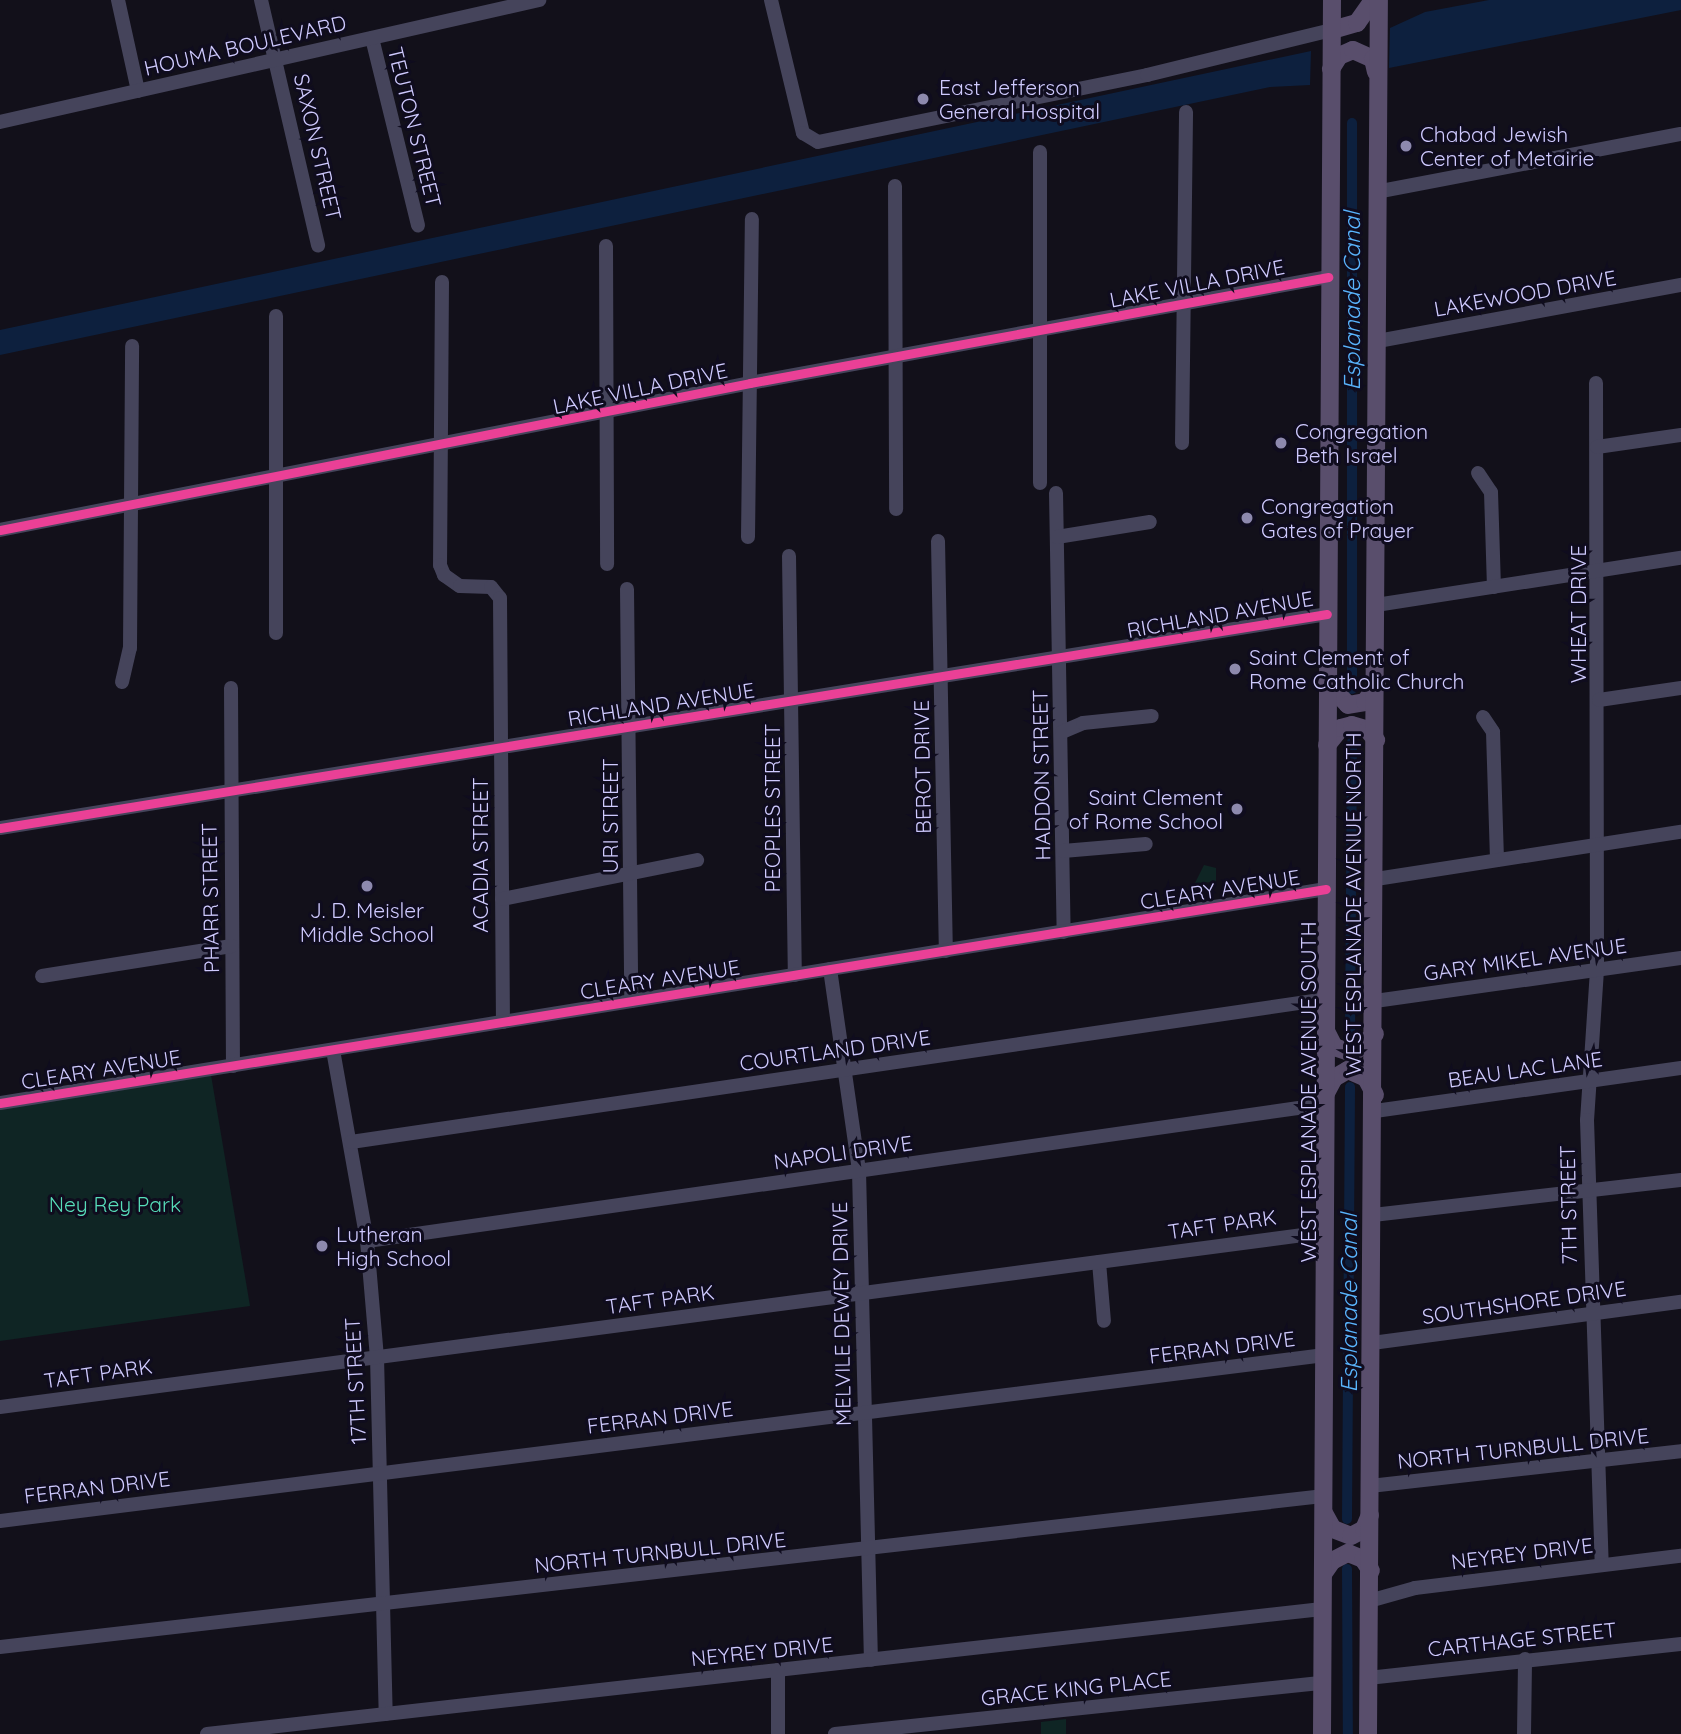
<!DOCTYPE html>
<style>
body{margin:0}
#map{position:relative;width:1681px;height:1734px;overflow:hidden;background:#12101a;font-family:Quicksand,sans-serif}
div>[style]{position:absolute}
.green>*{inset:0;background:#0f2524}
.water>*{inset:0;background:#0d203e}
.canal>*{height:10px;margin:-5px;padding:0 5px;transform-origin:5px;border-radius:5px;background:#0d203e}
.minor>*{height:14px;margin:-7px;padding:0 7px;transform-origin:7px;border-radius:7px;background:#45445b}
.major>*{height:18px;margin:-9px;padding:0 9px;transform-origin:9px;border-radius:9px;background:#594e6c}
.cycleway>*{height:9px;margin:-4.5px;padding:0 4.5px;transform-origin:4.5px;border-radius:4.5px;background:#ea4096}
.dots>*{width:19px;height:19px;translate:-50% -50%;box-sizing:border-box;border:4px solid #0f0c1e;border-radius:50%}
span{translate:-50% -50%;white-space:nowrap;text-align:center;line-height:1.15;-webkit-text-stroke:6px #0f0c1e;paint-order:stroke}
.street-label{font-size:21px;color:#cfcafe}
.poi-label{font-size:21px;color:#cfcafe}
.left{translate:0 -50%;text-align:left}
.right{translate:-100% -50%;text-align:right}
.park-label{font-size:21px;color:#57ddb9}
.water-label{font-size:23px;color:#59b4fd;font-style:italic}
</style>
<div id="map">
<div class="green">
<i style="clip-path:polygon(1204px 865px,1216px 868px,1216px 882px,1195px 883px)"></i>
<i style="clip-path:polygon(210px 1069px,250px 1306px,0 1341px,0 1103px)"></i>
<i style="clip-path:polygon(1066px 1719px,1066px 1734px,1041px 1734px,1041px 1722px)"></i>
</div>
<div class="water">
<i style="clip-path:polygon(1489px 0,1681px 0,1681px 10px,1389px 68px,1390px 28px,1425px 12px)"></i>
<i style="clip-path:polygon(1311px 51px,1310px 85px,1270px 87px,0 355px,0 330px)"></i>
</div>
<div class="canal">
<i style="left:1352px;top:689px;width:566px;rotate:-90deg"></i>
<i style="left:1350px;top:1035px;width:293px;rotate:-89.6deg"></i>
<i style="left:1347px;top:1519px;width:432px;rotate:-89.6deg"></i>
<i style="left:1347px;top:1569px;width:165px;rotate:89.7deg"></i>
</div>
<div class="minor">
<i style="left:118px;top:0;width:93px;rotate:77.6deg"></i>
<i style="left:261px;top:0;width:252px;rotate:76.9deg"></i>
<i style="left:771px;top:0;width:137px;rotate:76.5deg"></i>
<i style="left:803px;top:133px;width:17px;rotate:31deg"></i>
<i style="left:818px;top:142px;width:336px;rotate:-11.5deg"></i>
<i style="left:1147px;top:75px;width:190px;rotate:-13.7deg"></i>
<i style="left:372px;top:38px;width:193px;rotate:76.2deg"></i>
<i style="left:0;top:122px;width:553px;rotate:-12.75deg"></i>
<i style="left:895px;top:186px;width:323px;rotate:89.8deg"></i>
<i style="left:1376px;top:192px;width:310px;rotate:-10.8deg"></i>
<i style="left:606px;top:246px;width:318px;rotate:89.8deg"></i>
<i style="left:442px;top:282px;width:283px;rotate:90.4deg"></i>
<i style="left:440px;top:565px;width:11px;rotate:68deg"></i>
<i style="left:444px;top:575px;width:19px;rotate:35deg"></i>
<i style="left:460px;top:586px;width:31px;rotate:2deg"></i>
<i style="left:491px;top:587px;width:14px;rotate:51deg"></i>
<i style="left:500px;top:598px;width:424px;rotate:89.6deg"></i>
<i style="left:1378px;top:341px;width:308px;rotate:-10.5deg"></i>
<i style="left:1596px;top:383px;width:587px;rotate:89.9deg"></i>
<i style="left:1597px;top:970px;width:150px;rotate:93.8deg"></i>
<i style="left:1587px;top:1120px;width:444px;rotate:88.1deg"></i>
<i style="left:1182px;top:443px;width:331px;rotate:-89.3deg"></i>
<i style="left:1597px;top:447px;width:85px;rotate:-8.1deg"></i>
<i style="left:1478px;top:473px;width:23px;rotate:56deg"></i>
<i style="left:1491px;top:492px;width:95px;rotate:88.2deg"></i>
<i style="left:1040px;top:483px;width:331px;rotate:-90deg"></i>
<i style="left:1056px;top:493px;width:439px;rotate:89deg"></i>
<i style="left:0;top:530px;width:764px;rotate:-11.09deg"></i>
<i style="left:750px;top:383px;width:588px;rotate:-10.39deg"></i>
<i style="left:748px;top:537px;width:318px;rotate:-89.3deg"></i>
<i style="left:1057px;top:537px;width:94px;rotate:-9.2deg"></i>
<i style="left:938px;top:541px;width:410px;rotate:88.9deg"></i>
<i style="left:789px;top:556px;width:419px;rotate:89.2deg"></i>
<i style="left:627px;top:589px;width:412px;rotate:89.4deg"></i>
<i style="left:1376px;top:605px;width:309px;rotate:-8.8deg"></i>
<i style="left:276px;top:633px;width:317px;rotate:-90deg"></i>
<i style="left:122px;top:682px;width:35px;rotate:-77deg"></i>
<i style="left:130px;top:648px;width:302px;rotate:-89.6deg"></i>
<i style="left:231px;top:688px;width:378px;rotate:89.7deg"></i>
<i style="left:1599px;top:700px;width:83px;rotate:-8.3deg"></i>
<i style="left:1483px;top:717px;width:18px;rotate:56deg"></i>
<i style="left:1493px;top:732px;width:128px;rotate:88.2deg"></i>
<i style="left:1062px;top:732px;width:23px;rotate:-23deg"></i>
<i style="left:1083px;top:723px;width:69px;rotate:-5.8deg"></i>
<i style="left:0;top:828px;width:1344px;rotate:-9.16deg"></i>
<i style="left:1063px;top:851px;width:83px;rotate:-4.8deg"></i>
<i style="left:1376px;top:879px;width:309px;rotate:-8.8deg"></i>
<i style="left:502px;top:899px;width:199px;rotate:-11.3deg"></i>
<i style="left:830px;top:969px;width:204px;rotate:81.8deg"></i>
<i style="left:859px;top:1171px;width:489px;rotate:88.6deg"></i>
<i style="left:42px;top:976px;width:192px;rotate:-9deg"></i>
<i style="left:1375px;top:1001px;width:309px;rotate:-8deg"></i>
<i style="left:333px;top:1050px;width:194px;rotate:79.9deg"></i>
<i style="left:367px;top:1241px;width:116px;rotate:85.1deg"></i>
<i style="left:377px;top:1357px;width:357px;rotate:88.6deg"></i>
<i style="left:0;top:1103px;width:1343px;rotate:-9.17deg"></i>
<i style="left:1375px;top:1111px;width:309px;rotate:-8deg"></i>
<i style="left:351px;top:1142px;width:985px;rotate:-8.34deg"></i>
<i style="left:1373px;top:1215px;width:310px;rotate:-6.5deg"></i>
<i style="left:367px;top:1241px;width:969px;rotate:-8.13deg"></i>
<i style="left:1099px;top:1262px;width:59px;rotate:85.2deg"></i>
<i style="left:1372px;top:1343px;width:312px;rotate:-7.6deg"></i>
<i style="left:0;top:1407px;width:1337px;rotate:-7.52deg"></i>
<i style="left:1370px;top:1486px;width:313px;rotate:-6.4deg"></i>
<i style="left:0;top:1521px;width:1335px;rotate:-7.14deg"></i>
<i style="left:1369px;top:1601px;width:48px;rotate:-15.8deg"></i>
<i style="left:1415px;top:1588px;width:268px;rotate:-6.9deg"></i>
<i style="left:0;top:1647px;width:1333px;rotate:-6.51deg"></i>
<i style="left:1368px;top:1678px;width:315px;rotate:-6.2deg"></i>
<i style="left:207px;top:1734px;width:1122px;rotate:-6.4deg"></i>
<i style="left:778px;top:1734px;width:64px;rotate:-90deg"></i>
<i style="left:835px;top:1734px;width:490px;rotate:-6deg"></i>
<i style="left:1524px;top:1734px;width:75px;rotate:-89.2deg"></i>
</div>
<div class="major">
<i style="left:1332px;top:30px;width:26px;rotate:-16deg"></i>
<i style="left:1357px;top:23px;width:28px;rotate:-55deg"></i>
<i style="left:1331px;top:69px;width:15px;rotate:-58deg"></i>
<i style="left:1339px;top:56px;width:15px;rotate:-23deg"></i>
<i style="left:1353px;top:50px;width:22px;rotate:24deg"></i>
<i style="left:1373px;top:59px;width:13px;rotate:77deg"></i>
<i style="left:1327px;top:683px;width:30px;rotate:46deg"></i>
<i style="left:1348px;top:705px;width:17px;rotate:-10deg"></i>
<i style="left:1365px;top:702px;width:21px;rotate:-55deg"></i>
<i style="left:1327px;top:745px;width:22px;rotate:-51deg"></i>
<i style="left:1341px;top:728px;width:11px;rotate:-15deg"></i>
<i style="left:1352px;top:725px;width:17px;rotate:17deg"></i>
<i style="left:1368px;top:730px;width:13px;rotate:51deg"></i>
<i style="left:1326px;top:1031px;width:18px;rotate:63deg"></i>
<i style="left:1334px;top:1047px;width:20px;rotate:18deg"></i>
<i style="left:1353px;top:1053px;width:29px;rotate:-41deg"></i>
<i style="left:1326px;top:1093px;width:17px;rotate:-62deg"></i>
<i style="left:1334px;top:1078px;width:16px;rotate:-30deg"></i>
<i style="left:1348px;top:1070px;width:20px;rotate:24deg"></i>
<i style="left:1366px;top:1078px;width:19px;rotate:62deg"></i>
<i style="left:1324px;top:1513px;width:18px;rotate:61deg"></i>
<i style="left:1333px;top:1529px;width:19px;rotate:21deg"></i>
<i style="left:1351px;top:1536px;width:15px;rotate:-28deg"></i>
<i style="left:1364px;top:1529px;width:15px;rotate:-67deg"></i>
<i style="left:1323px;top:1574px;width:16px;rotate:-55deg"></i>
<i style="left:1332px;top:1561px;width:18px;rotate:-27deg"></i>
<i style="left:1348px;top:1553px;width:16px;rotate:22deg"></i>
<i style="left:1363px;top:1559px;width:14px;rotate:56deg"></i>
<i style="left:1322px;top:1734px;width:1734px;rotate:-89.67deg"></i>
<i style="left:1368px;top:1734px;width:1734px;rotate:-89.64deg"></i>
</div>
<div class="cycleway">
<i style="left:0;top:530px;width:764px;rotate:-11.09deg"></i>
<i style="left:750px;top:383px;width:588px;rotate:-10.39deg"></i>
<i style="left:0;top:828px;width:1344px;rotate:-9.16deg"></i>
<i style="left:0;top:1103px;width:1343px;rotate:-9.17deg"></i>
</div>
<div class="dots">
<i style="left:923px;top:99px;background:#8d89ae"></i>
<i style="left:1406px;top:146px;background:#8d89ae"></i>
<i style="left:1281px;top:443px;background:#8d89ae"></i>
<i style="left:1247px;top:518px;background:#8d89ae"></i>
<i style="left:1235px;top:669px;background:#8d89ae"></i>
<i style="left:1237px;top:809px;background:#8d89ae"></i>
<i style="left:367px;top:886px;background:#8d89ae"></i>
<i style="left:322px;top:1246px;background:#8d89ae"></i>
</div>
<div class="street-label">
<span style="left:245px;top:45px;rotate:-13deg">HOUMA BOULEVARD</span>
<span style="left:415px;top:127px;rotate:76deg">TEUTON STREET</span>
<span style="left:318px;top:147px;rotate:77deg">SAXON STREET</span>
<span style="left:1197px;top:283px;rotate:-11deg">LAKE VILLA DRIVE</span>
<span style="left:1525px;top:293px;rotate:-10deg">LAKEWOOD DRIVE</span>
<span style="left:640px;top:388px;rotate:-12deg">LAKE VILLA DRIVE</span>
<span style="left:1220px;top:614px;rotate:-10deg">RICHLAND AVENUE</span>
<span style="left:1578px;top:614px;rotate:-90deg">WHEAT DRIVE</span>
<span style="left:661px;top:704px;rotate:-9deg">RICHLAND AVENUE</span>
<span style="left:922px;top:767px;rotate:-91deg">BEROT DRIVE</span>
<span style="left:1041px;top:775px;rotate:-91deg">HADDON STREET</span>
<span style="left:772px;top:808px;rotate:-90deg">PEOPLES STREET</span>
<span style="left:610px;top:816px;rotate:-90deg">URI STREET</span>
<span style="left:480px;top:855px;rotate:-90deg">ACADIA STREET</span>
<span style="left:1220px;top:889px;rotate:-9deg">CLEARY AVENUE</span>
<span style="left:210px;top:898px;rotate:-91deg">PHARR STREET</span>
<span style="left:1353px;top:904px;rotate:-90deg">WEST ESPLANADE AVENUE NORTH</span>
<span style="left:1525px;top:959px;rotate:-8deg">GARY MIKEL AVENUE</span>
<span style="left:660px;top:979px;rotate:-9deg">CLEARY AVENUE</span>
<span style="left:835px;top:1050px;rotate:-8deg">COURTLAND DRIVE</span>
<span style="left:101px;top:1069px;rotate:-9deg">CLEARY AVENUE</span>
<span style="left:1525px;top:1069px;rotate:-8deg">BEAU LAC LANE</span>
<span style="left:1308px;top:1092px;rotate:-90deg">WEST ESPLANADE AVENUE SOUTH</span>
<span style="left:843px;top:1152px;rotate:-8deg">NAPOLI DRIVE</span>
<span style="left:1568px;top:1205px;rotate:-91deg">7TH STREET</span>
<span style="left:1222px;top:1224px;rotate:-8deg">TAFT PARK</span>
<span style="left:660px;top:1299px;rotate:-8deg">TAFT PARK</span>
<span style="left:1524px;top:1302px;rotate:-8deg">SOUTHSHORE DRIVE</span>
<span style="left:841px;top:1314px;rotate:-91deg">MELVILE DEWEY DRIVE</span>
<span style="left:1222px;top:1347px;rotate:-7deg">FERRAN DRIVE</span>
<span style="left:98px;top:1373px;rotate:-8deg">TAFT PARK</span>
<span style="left:355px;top:1381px;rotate:-93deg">17TH STREET</span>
<span style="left:660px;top:1417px;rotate:-7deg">FERRAN DRIVE</span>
<span style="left:1523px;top:1448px;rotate:-6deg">NORTH TURNBULL DRIVE</span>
<span style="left:97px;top:1487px;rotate:-7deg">FERRAN DRIVE</span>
<span style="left:660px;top:1552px;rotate:-6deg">NORTH TURNBULL DRIVE</span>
<span style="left:1522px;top:1553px;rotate:-7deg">NEYREY DRIVE</span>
<span style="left:1522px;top:1639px;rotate:-6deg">CARTHAGE STREET</span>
<span style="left:762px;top:1651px;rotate:-6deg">NEYREY DRIVE</span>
<span style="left:1076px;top:1688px;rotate:-6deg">GRACE KING PLACE</span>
</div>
<div class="poi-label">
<span class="left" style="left:939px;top:99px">East Jefferson<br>General Hospital</span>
<span class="left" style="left:1420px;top:146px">Chabad Jewish<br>Center of Metairie</span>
<span class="left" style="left:1295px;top:443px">Congregation<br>Beth Israel</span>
<span class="left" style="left:1261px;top:518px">Congregation<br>Gates of Prayer</span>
<span class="left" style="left:1249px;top:669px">Saint Clement of<br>Rome Catholic Church</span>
<span class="right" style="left:1223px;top:809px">Saint Clement<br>of Rome School</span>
<span style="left:367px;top:922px">J. D. Meisler<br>Middle School</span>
<span class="left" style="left:336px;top:1246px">Lutheran<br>High School</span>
</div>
<div class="park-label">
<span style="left:115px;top:1204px">Ney Rey Park</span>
</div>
<div class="water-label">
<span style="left:1352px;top:301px;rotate:-90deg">Esplanade Canal</span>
<span style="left:1349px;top:1303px;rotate:-90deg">Esplanade Canal</span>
</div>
</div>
